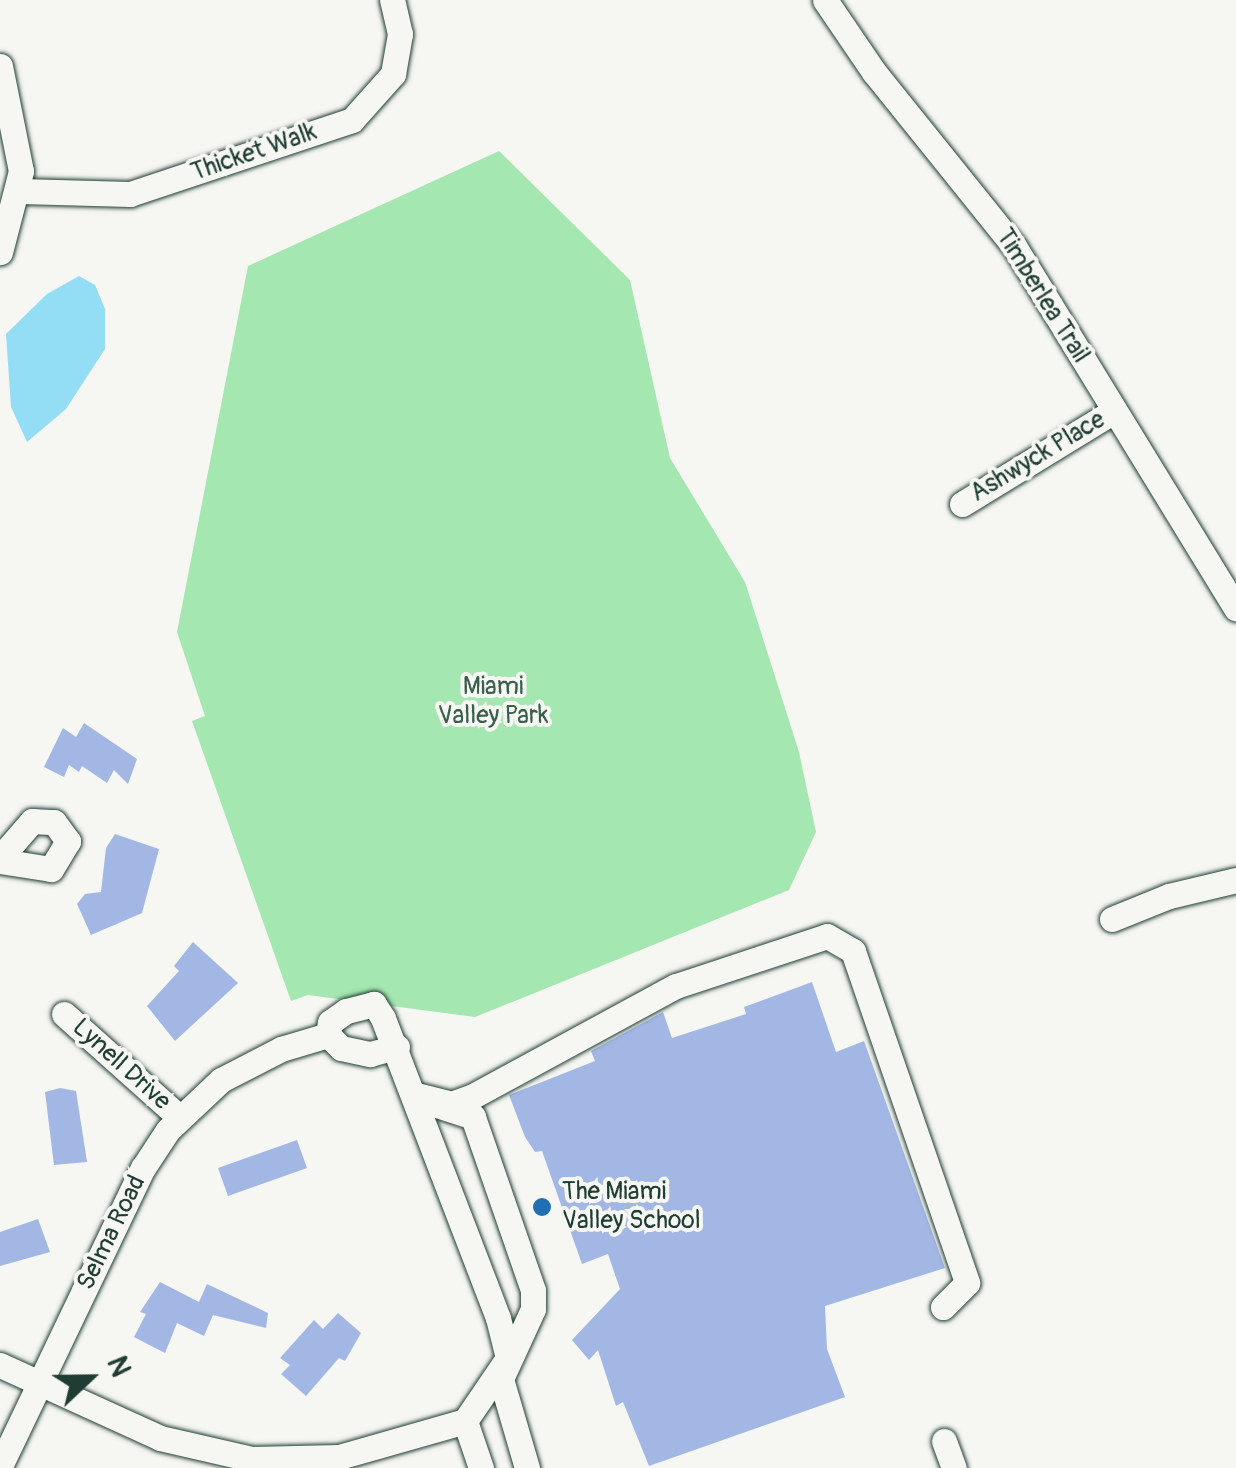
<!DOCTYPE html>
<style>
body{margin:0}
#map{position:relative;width:1236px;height:1468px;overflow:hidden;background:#f6f6f2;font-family:Pangolin,sans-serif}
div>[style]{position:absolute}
.green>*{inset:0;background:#a5e7b0}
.water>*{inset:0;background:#93ddf5}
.building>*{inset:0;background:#a3b7e5}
.roads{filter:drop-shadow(0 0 2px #1f3d34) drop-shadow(0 0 2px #1f3d34)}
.minor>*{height:25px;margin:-12.5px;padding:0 12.5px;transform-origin:12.5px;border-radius:12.5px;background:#f6f6f2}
.dots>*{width:28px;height:28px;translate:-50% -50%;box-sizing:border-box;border:5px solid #f6f6f2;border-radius:50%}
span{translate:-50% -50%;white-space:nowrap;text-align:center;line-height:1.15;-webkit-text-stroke:8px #f6f6f2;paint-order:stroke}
.street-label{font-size:25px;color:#1f3d34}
.park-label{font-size:25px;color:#3a5f4d}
.poi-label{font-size:25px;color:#1f3d34}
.left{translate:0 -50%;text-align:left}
.north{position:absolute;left:40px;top:1328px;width:100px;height:100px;-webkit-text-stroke:8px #f6f6f2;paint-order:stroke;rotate:68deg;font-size:28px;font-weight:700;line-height:40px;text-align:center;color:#1f3d34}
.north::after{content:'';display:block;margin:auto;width:35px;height:45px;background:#1f3d34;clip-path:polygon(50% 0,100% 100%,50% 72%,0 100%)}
</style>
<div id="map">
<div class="green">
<i style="clip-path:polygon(499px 151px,630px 280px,670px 458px,745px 582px,799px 752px,816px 832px,789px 890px,475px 1017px,308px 995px,291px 1001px,192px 721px,205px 716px,177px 632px,248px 266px)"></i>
</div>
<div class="water">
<i style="clip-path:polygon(79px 276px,95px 285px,105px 309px,105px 349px,66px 409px,27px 442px,11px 407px,6px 334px,47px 294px)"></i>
</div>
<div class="building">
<i style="clip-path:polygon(84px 723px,137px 759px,128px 784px,114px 770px,107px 783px,82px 766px,79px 772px,69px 765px,64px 777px,44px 767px,63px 728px,76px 737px)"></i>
<i style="clip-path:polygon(115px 834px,159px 849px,142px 913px,91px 935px,77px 904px,85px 894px,101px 892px,106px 848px)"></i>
<i style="clip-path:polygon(193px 942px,238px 983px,175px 1041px,147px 1006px,179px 971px,174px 966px)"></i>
<i style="clip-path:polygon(812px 982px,836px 1052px,864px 1041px,945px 1268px,825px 1306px,827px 1349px,845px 1397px,649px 1466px,623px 1402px,616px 1406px,598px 1350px,589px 1360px,572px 1340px,620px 1289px,608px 1254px,582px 1264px,542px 1151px,535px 1152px,525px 1137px,509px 1095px,595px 1061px,591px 1051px,663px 1012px,672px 1038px,746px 1014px,744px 1007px)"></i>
<i style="clip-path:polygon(60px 1088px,76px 1091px,87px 1162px,54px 1165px,45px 1092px)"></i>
<i style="clip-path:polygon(297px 1140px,307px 1168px,228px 1196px,218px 1168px)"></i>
<i style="clip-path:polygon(38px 1219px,50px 1252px,0 1266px,0 1232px)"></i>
<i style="clip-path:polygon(160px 1282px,199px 1302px,207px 1284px,268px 1313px,266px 1328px,213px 1315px,204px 1336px,177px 1323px,165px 1353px,134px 1337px,146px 1314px,140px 1312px)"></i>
<i style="clip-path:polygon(338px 1313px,361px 1333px,345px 1361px,339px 1358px,306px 1396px,281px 1374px,290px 1365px,280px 1358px,314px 1320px,323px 1329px)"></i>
</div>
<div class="roads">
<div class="minor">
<i style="left:825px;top:0;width:87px;rotate:55.8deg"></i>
<i style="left:874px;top:72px;width:223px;rotate:51.2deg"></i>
<i style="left:1014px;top:246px;width:425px;rotate:58.5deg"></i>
<i style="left:0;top:66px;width:107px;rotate:78.7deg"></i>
<i style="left:21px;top:171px;width:84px;rotate:104.5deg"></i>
<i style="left:20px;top:191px;width:110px;rotate:1.6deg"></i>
<i style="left:130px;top:194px;width:234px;rotate:-18.4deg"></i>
<i style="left:352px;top:120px;width:62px;rotate:-48.3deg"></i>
<i style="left:393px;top:74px;width:41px;rotate:-80.1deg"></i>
<i style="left:400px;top:34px;width:35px;rotate:-103deg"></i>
<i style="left:962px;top:504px;width:178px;rotate:-31.5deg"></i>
<i style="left:0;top:858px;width:49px;rotate:-49.1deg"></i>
<i style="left:32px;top:821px;width:22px;rotate:3deg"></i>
<i style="left:54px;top:822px;width:24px;rotate:54deg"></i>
<i style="left:68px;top:841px;width:33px;rotate:121deg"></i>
<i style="left:51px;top:869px;width:52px;rotate:-171.1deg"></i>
<i style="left:1112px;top:919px;width:61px;rotate:-22deg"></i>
<i style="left:1169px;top:896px;width:69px;rotate:-13.4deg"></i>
<i style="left:64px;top:1014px;width:154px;rotate:41.8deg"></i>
<i style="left:328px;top:1035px;width:18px;rotate:45deg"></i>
<i style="left:341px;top:1048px;width:30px;rotate:12deg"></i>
<i style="left:370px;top:1054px;width:28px;rotate:-15deg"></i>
<i style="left:416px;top:1095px;width:36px;rotate:14deg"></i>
<i style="left:451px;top:1104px;width:23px;rotate:-20deg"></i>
<i style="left:473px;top:1096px;width:231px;rotate:-28.5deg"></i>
<i style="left:676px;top:986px;width:159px;rotate:-18.3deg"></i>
<i style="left:827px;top:936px;width:30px;rotate:30deg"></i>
<i style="left:853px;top:951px;width:351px;rotate:71deg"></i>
<i style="left:967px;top:1283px;width:34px;rotate:135deg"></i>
<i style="left:437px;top:1105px;width:38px;rotate:18deg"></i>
<i style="left:473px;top:1117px;width:183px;rotate:70.9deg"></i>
<i style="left:533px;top:1290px;width:19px;rotate:90deg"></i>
<i style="left:533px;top:1309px;width:77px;rotate:114.6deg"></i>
<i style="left:501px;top:1379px;width:93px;rotate:73.7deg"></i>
<i style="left:0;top:1365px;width:176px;rotate:24.5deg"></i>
<i style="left:160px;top:1438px;width:94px;rotate:12.9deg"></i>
<i style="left:252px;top:1459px;width:87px;rotate:-1.3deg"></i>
<i style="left:339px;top:1457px;width:131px;rotate:-15.9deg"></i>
<i style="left:465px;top:1421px;width:76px;rotate:-55.7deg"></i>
<i style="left:508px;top:1358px;width:41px;rotate:-104deg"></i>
<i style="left:498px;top:1318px;width:321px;rotate:-111deg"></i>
<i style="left:383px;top:1018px;width:17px;rotate:-123deg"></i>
<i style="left:374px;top:1004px;width:29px;rotate:166deg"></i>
<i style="left:346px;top:1011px;width:19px;rotate:145deg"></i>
<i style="left:330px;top:1022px;width:13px;rotate:99deg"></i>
<i style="left:465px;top:1421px;width:50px;rotate:71.2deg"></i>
<i style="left:944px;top:1441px;width:29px;rotate:70deg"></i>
<i style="left:0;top:1466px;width:331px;rotate:-64.4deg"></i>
<i style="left:143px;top:1168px;width:45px;rotate:-56.7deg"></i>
<i style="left:168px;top:1130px;width:73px;rotate:-43.3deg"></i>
<i style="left:221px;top:1080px;width:68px;rotate:-27.3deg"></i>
<i style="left:281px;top:1049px;width:49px;rotate:-16.6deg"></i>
</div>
</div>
<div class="dots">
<i style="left:542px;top:1207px;background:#1f6fb2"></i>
</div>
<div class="street-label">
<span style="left:254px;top:153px;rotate:-19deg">Thicket Walk</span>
<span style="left:1042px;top:296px;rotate:58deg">Timberlea Trail</span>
<span style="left:1038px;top:457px;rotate:-31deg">Ashwyck Place</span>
<span style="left:121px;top:1065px;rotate:42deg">Lynell Drive</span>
<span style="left:112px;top:1233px;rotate:-64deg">Selma Road</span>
</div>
<div class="park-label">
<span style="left:493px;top:702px">Miami<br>Valley Park</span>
</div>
<div class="poi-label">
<span class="left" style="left:562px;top:1207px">The Miami<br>Valley School</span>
</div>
<div class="north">N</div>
</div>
